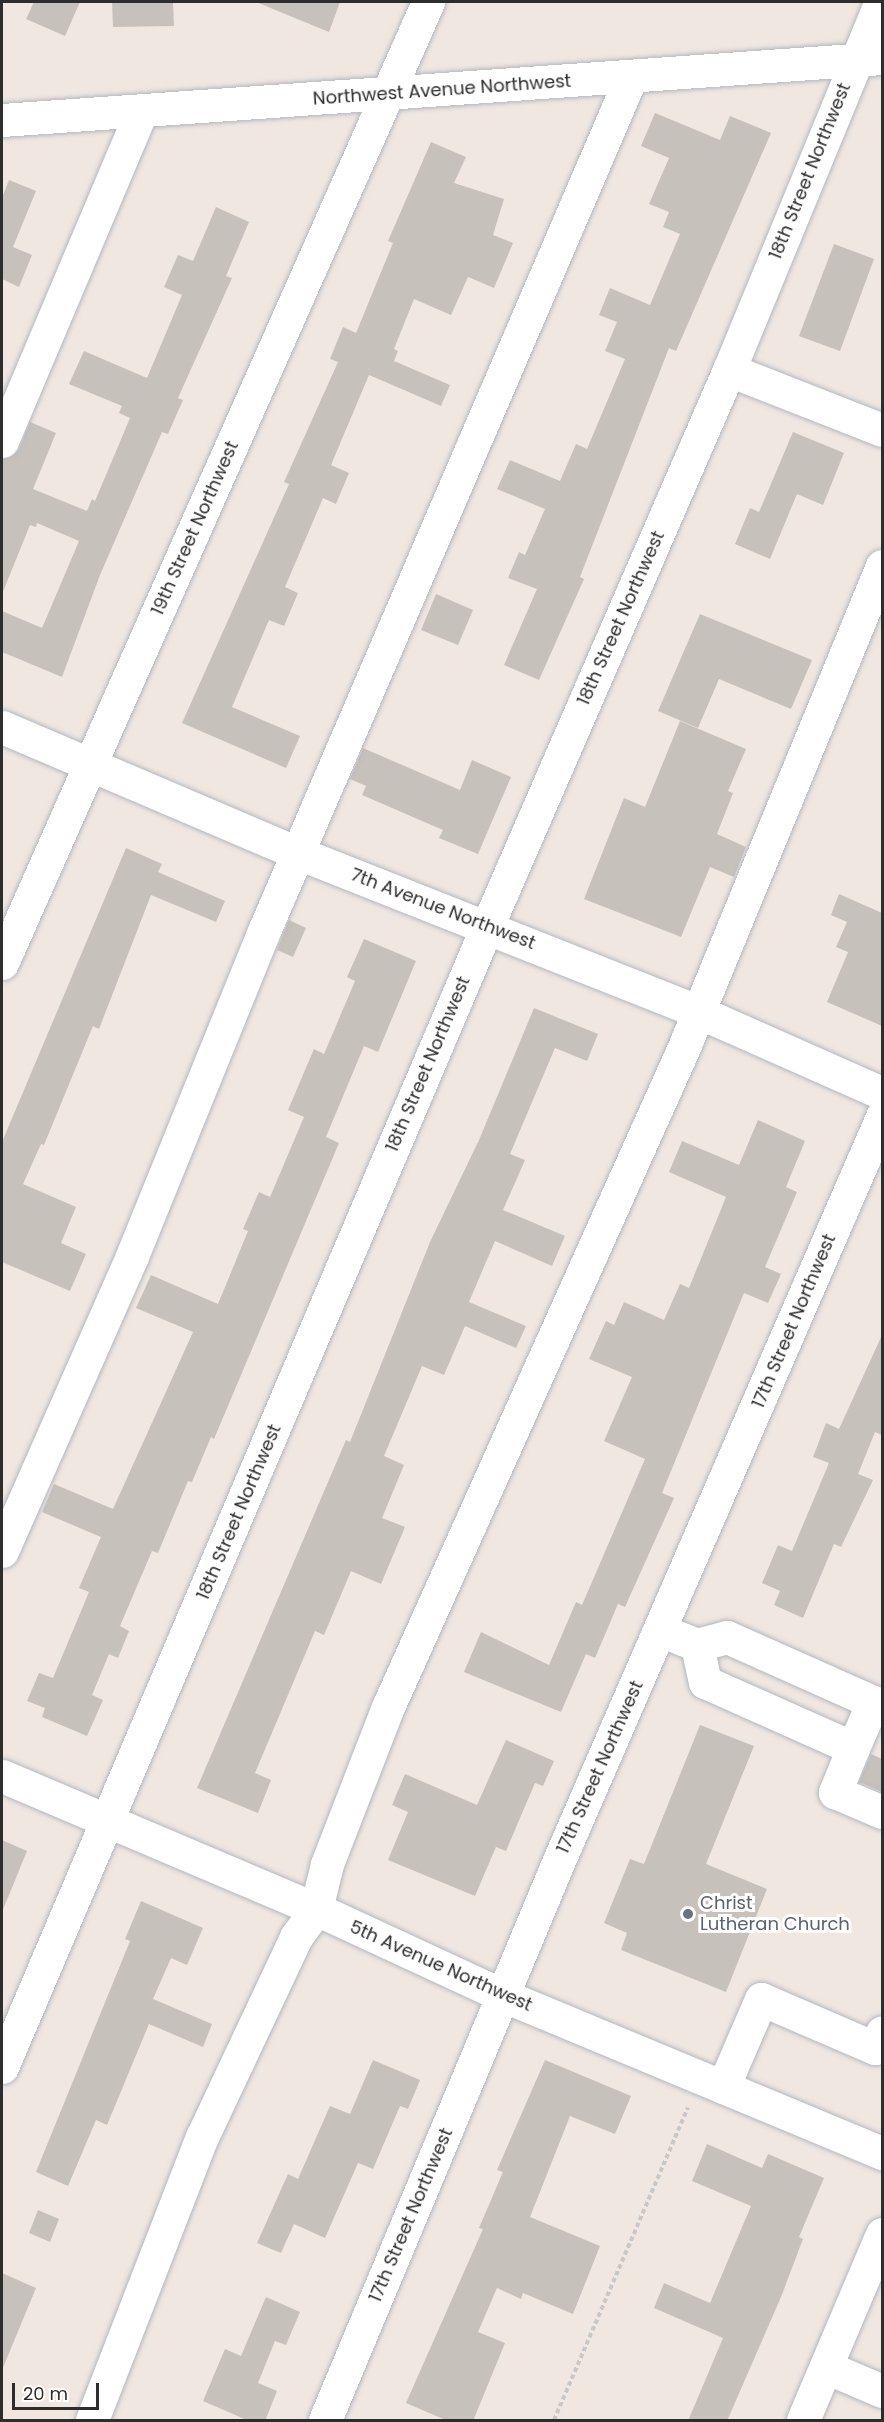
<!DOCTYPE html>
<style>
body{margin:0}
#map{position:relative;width:884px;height:2422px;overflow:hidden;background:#efe7e0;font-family:Poppins,sans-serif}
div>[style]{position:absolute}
.building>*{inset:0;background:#c7c1bc}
.path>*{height:4px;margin-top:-2px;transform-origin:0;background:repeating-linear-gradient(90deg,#c8c8c8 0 4.5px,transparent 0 7.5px)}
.roads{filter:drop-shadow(0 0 2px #b3b7c1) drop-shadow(0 0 2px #b3b7c1)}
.minor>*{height:33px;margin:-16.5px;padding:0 16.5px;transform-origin:16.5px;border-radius:16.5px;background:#fff}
.dots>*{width:16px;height:16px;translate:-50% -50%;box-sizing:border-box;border:3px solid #fff;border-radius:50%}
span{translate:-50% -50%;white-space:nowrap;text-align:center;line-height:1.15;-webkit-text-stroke:6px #fff;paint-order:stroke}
.street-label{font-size:18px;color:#2d2d2d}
.worship-label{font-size:18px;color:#5b616d}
.left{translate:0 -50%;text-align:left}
.frame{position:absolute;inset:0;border:3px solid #2d2d2d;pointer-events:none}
.scale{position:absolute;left:12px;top:2383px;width:87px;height:27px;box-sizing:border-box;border:3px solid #2d2d2d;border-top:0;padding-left:8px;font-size:18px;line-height:21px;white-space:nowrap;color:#2d2d2d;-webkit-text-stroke:4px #fff;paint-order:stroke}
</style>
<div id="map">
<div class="building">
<i style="clip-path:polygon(34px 2px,80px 2px,65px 36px,26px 19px)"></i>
<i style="clip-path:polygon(112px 2px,173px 2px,174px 26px,113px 27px)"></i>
<i style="clip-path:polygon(256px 2px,340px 2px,329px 32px)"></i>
<i style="clip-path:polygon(655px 113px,720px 140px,730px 116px,771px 133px,676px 351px,669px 348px,580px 577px,584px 579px,539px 680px,504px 665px,537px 589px,508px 578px,519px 552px,525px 555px,545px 509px,497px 489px,510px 460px,560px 481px,576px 444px,587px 449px,625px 359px,605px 351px,617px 322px,599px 315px,610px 288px,650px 305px,680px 234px,663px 227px,669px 212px,649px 204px,669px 158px,641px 146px)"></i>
<i style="clip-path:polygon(431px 142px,466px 157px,454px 183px,504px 199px,493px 235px,513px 243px,494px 288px,468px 277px,451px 315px,414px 299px,394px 349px,398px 351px,394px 361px,450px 385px,441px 406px,369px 375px,331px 465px,349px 473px,336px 504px,323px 498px,285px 587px,298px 593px,284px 626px,269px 620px,232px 707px,300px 736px,286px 768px,182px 723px,289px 484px,284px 482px,338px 362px,330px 359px,343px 327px,356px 333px,393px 243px,388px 241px)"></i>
<i style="clip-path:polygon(9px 180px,36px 191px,13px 247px,32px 255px,19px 287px,2px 279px,2px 198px)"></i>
<i style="clip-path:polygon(216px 207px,249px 222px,226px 276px,232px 278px,178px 398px,183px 400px,168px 434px,162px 432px,100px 575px,62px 677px,2px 652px,2px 611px,42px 628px,79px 541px,37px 523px,36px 527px,30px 525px,2px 594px,2px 459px,13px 456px,19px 449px,30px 422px,56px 433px,33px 489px,87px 511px,92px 499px,95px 501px,130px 418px,119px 413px,122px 406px,69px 384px,84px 351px,147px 378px,182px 295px,164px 287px,178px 255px,193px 261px)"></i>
<i style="clip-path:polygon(834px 244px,874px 259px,840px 351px,799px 336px)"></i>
<i style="clip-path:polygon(793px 432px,844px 453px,823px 505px,797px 494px,770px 559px,735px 544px,750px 508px,759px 512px)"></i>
<i style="clip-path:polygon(436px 594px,473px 610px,458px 645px,421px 630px)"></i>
<i style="clip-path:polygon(700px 614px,812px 660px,791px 709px,719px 679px,698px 728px,658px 711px)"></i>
<i style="clip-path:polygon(680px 721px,746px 749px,728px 791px,733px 793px,717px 834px,746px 847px,734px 877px,710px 867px,681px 937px,584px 899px,624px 798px,645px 807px)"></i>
<i style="clip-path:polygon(363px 748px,460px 790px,472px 760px,511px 777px,478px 854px,439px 838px,443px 830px,362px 795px,366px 786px,350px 779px)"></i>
<i style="clip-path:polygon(126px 848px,162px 864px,158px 872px,225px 901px,216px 922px,151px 895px,99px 1029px,93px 1026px,44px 1145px,41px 1144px,23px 1184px,76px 1207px,61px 1243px,86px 1254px,70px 1291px,2px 1262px,2px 1142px)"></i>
<i style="clip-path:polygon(839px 894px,882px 913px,882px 1026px,827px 1002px,848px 952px,836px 947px,847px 922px,831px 915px)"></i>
<i style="clip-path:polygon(289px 920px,306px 928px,293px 957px,277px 950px)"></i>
<i style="clip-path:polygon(364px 939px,416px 961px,378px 1052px,364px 1046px,326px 1137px,339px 1143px,214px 1439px,211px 1437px,192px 1482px,188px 1481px,158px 1553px,152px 1551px,120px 1626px,129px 1631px,118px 1658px,109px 1654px,92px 1695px,103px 1700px,87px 1736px,42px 1717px,45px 1708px,27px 1701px,39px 1673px,53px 1678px,89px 1592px,79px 1588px,101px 1537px,42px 1512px,54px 1484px,113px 1509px,193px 1332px,136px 1308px,151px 1275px,218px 1304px,248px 1231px,243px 1229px,259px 1192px,270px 1197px,304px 1117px,288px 1110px,314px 1049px,324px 1054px,355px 981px,347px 977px)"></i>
<i style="clip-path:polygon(534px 1008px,598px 1034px,587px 1061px,555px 1048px,510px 1154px,525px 1160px,503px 1210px,565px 1236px,552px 1266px,495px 1241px,469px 1302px,526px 1326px,516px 1348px,465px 1326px,444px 1375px,422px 1366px,384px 1456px,404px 1465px,382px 1518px,405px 1527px,381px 1584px,351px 1571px,324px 1635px,315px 1631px,255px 1773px,271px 1780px,258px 1813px,197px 1788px,346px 1440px,350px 1442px,430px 1242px,479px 1140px)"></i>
<i style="clip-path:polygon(758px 1120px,805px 1141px,786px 1187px,797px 1192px,765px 1267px,781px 1274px,768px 1303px,744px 1293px,662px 1493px,674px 1498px,625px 1607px,618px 1604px,595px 1658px,586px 1654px,561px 1712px,464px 1672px,481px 1632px,549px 1665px,576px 1602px,582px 1605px,645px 1459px,604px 1441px,632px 1377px,589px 1359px,606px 1321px,614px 1325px,624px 1302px,664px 1320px,680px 1284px,689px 1288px,726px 1197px,669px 1172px,682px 1141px,739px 1165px)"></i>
<i style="clip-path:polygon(882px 1335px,882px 1435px,875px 1432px,858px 1474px,873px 1480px,841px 1547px,834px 1544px,803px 1618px,774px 1605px,780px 1591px,762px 1583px,778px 1545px,792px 1551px,829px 1463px,813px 1457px,826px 1423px,839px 1429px)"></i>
<i style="clip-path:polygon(700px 1725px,754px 1746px,706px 1864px,767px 1889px,726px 1992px,621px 1950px,627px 1933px,604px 1923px,630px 1859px,644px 1864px)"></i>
<i style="clip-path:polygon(506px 1740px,554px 1761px,543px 1786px,535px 1783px,506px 1851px,496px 1847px,475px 1896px,388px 1860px,408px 1812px,392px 1805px,405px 1774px,477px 1805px)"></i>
<i style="clip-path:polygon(871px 1754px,882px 1759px,882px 1792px,859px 1782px)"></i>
<i style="clip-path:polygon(2px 1840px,27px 1851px,2px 1912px)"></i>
<i style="clip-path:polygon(141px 1901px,203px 1928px,187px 1965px,171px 1958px,153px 1999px,212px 2024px,203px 2047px,149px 2024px,107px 2125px,96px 2120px,68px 2186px,36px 2172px,130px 1941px,125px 1939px)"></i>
<i style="clip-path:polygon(373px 2060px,420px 2080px,408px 2109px,400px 2106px,373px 2169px,358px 2163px,325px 2238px,294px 2224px,281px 2253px,257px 2243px,288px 2174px,298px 2179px,330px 2106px,350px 2114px)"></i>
<i style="clip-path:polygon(545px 2060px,631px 2096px,615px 2134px,570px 2116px,530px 2217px,600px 2246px,573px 2314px,523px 2293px,521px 2299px,497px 2288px,478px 2332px,505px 2343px,473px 2421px,448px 2421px,406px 2403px,483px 2229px,479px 2228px,503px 2172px,497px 2170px)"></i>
<i style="clip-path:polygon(707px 2144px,762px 2168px,768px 2154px,824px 2178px,799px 2237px,803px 2239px,781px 2297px,727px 2421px,688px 2421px,723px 2338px,654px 2308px,664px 2283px,710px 2303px,751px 2206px,692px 2181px)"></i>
<i style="clip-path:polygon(38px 2210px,59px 2219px,50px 2242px,29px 2233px)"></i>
<i style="clip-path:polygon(2px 2273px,36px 2288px,2px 2370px)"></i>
<i style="clip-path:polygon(266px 2297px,300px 2312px,286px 2345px,275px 2341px,258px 2383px,277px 2391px,265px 2421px,249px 2421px,203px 2401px,225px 2349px,241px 2356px)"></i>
</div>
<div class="path">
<i style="left:554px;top:2420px;width:340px;rotate:-66.8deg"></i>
</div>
<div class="roads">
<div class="minor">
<i style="left:2px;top:120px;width:882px;rotate:-4.03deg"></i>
<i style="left:729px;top:370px;width:164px;rotate:21.4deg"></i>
<i style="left:2px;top:441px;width:359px;rotate:-67.1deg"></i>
<i style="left:2px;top:727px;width:322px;rotate:23.1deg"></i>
<i style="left:298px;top:853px;width:431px;rotate:21.6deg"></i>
<i style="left:699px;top:1012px;width:200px;rotate:23.9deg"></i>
<i style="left:2px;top:963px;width:1051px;rotate:-66.09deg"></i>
<i style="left:2px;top:1551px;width:322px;rotate:-66.2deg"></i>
<i style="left:132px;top:1256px;width:351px;rotate:-67.9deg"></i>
<i style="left:264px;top:931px;width:930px;rotate:-66.74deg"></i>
<i style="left:660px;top:1630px;width:40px;rotate:22deg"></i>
<i style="left:697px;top:1645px;width:38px;rotate:78deg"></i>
<i style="left:705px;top:1682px;width:162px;rotate:24deg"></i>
<i style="left:853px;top:1748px;width:48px;rotate:112.2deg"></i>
<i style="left:835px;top:1792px;width:51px;rotate:23.1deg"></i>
<i style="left:697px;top:1645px;width:31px;rotate:-15deg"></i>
<i style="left:727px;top:1637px;width:160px;rotate:24deg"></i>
<i style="left:873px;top:1702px;width:50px;rotate:113.5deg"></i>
<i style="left:2px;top:1776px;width:341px;rotate:23deg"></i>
<i style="left:316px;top:1909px;width:205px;rotate:24.8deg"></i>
<i style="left:502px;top:1995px;width:412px;rotate:22.6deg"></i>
<i style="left:2px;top:2067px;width:1237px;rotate:-66.96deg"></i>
<i style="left:486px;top:929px;width:610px;rotate:-66.51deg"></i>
<i style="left:729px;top:370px;width:398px;rotate:-67.6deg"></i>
<i style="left:723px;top:2087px;width:96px;rotate:-66.6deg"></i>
<i style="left:761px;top:1999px;width:124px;rotate:23.3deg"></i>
<i style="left:875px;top:2048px;width:17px;rotate:-66deg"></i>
<i style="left:826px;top:2367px;width:61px;rotate:23.2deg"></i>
<i style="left:92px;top:2420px;width:304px;rotate:-68.8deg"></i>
<i style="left:202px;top:2137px;width:221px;rotate:-64.8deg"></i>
<i style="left:296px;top:1937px;width:34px;rotate:-54deg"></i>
<i style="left:316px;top:1909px;width:46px;rotate:-76.3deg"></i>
<i style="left:327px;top:1864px;width:168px;rotate:-68.8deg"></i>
<i style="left:388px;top:1707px;width:723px;rotate:-65.84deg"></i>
<i style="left:684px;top:1047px;width:520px;rotate:-67.63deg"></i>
<i style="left:325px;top:2420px;width:602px;rotate:-67.31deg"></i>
<i style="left:557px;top:1865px;width:816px;rotate:-66.52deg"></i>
<i style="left:803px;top:2420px;width:202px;rotate:-67deg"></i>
</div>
</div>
<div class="dots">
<i style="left:688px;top:1914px;background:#6b7280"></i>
</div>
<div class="street-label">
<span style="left:442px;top:90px;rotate:-4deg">Northwest Avenue Northwest</span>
<span style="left:810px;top:171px;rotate:-68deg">18th Street Northwest</span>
<span style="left:195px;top:528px;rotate:-66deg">19th Street Northwest</span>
<span style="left:621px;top:618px;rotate:-66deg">18th Street Northwest</span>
<span style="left:443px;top:909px;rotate:21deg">7th Avenue Northwest</span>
<span style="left:428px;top:1064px;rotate:-67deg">18th Street Northwest</span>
<span style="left:794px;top:1321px;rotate:-67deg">17th Street Northwest</span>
<span style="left:239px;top:1512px;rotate:-67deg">18th Street Northwest</span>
<span style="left:600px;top:1767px;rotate:-66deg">17th Street Northwest</span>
<span style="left:441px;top:1966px;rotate:24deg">5th Avenue Northwest</span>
<span style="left:411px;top:2215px;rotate:-67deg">17th Street Northwest</span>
</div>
<div class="worship-label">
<span class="left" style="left:700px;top:1914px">Christ<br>Lutheran Church</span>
</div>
<div class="frame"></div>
<div class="scale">20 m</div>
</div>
